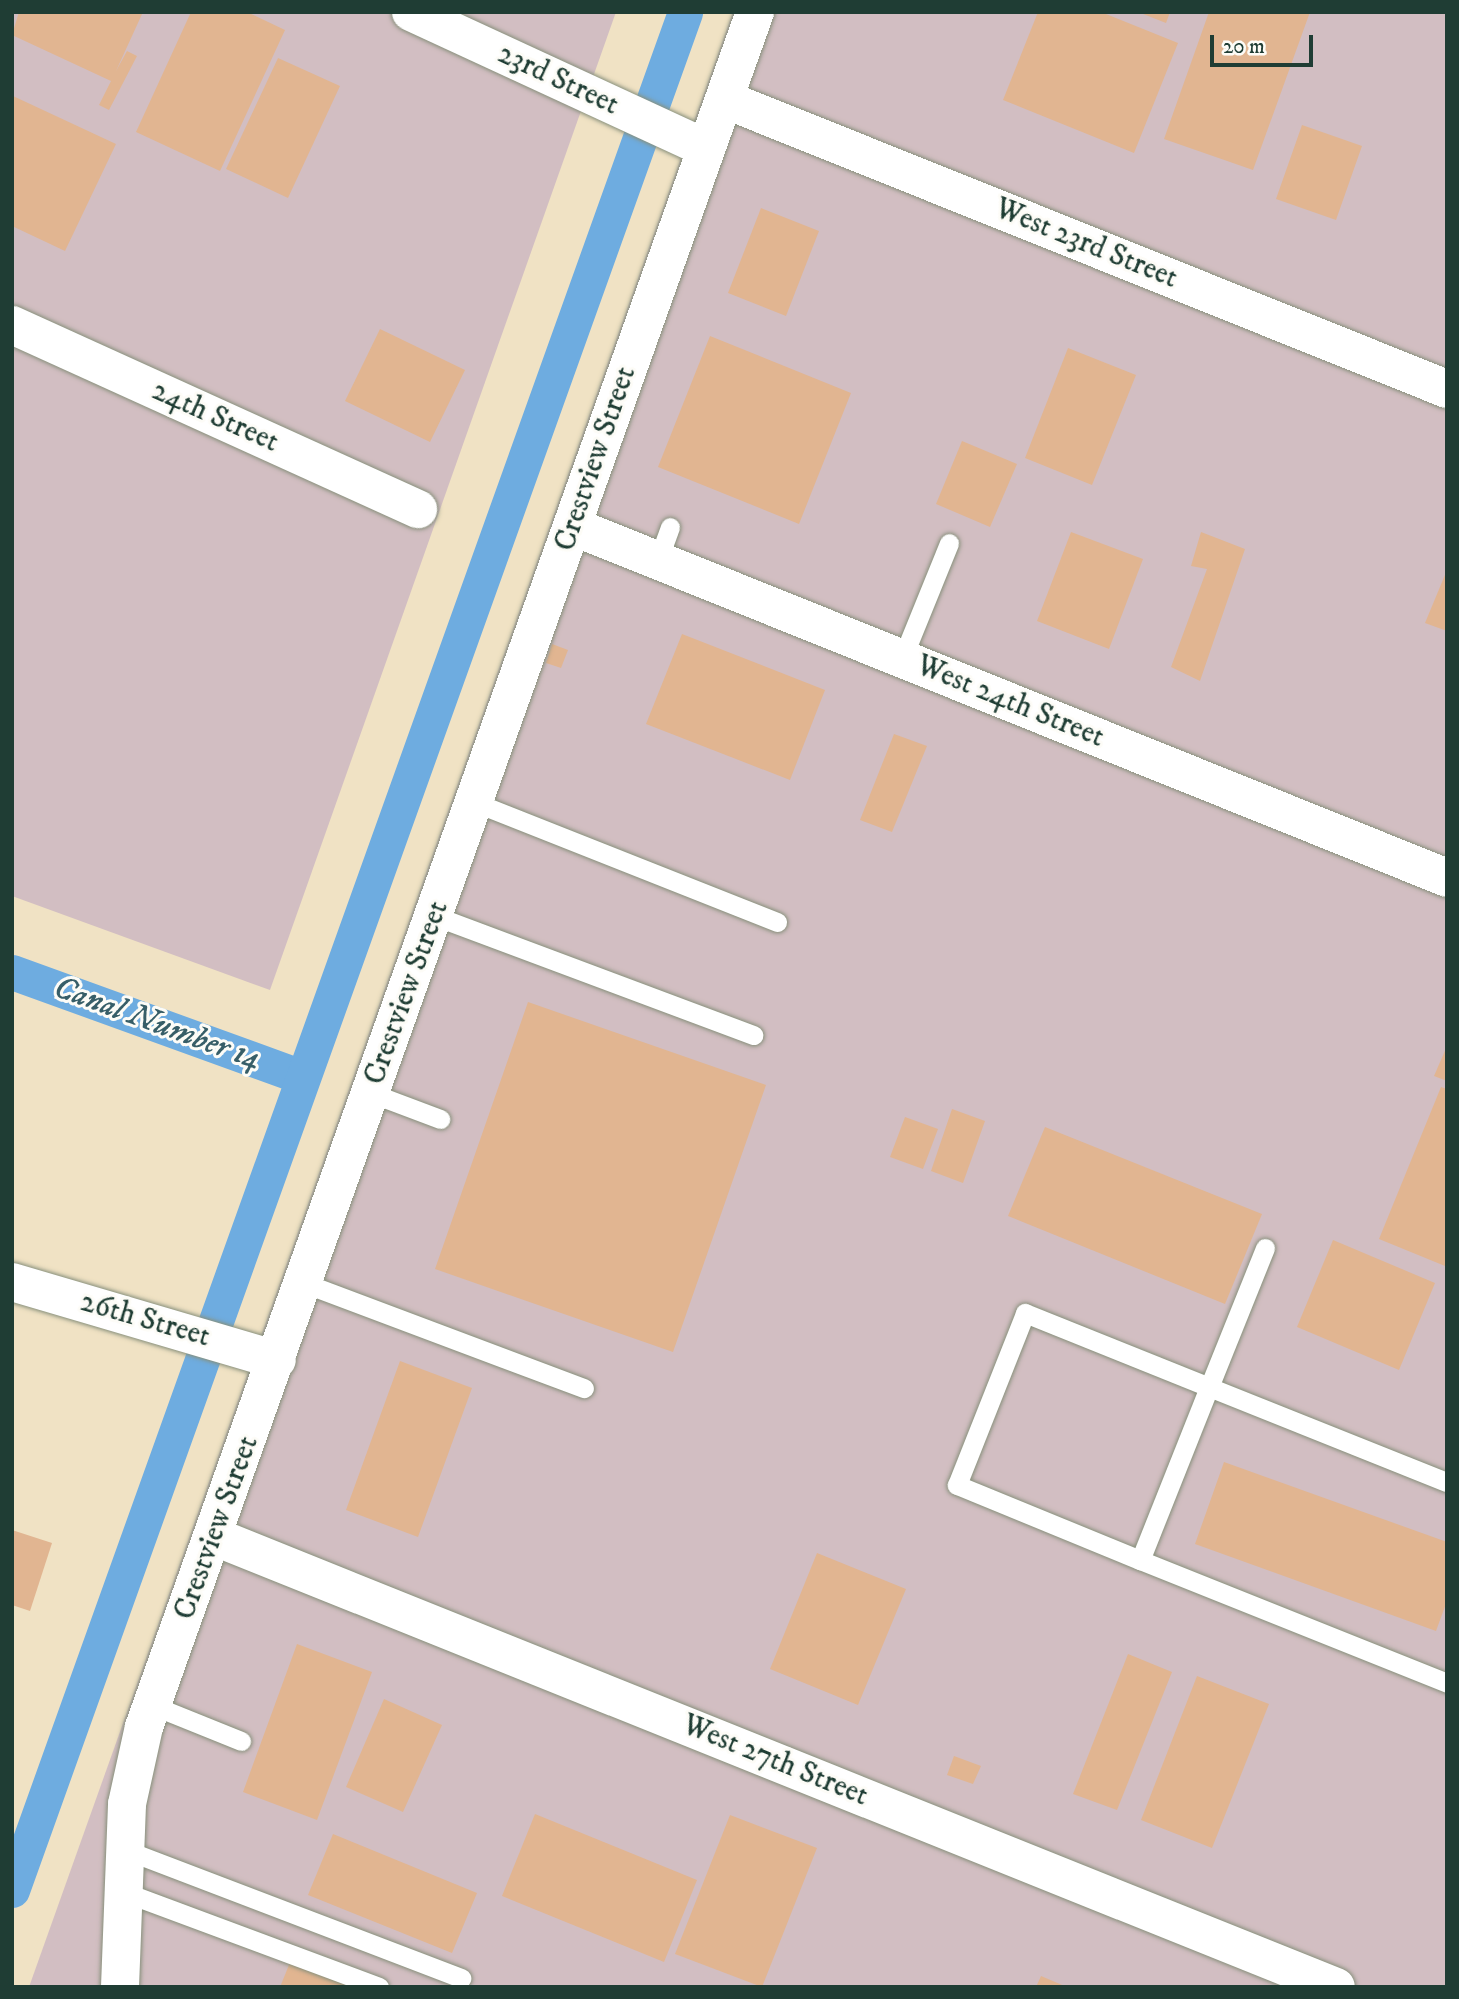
<!DOCTYPE html>
<style>
body{margin:0}
#map{position:relative;width:1459px;height:1999px;overflow:hidden;background:#f0e2c4;font-family:"IM FELL DW Pica",serif}
div>[style]{position:absolute}
.industrial>*{inset:0;background:#d2bec2}
.canal>*{height:35px;margin:-17.5px;padding:0 17.5px;transform-origin:17.5px;border-radius:17.5px;background:#6eace0}
.building>*{inset:0;background:#e1b591}
.roads{filter:drop-shadow(0 0 2px #88907c) drop-shadow(0 0 2px #88907c)}
.lane>*{height:19px;margin:-9.5px;padding:0 9.5px;transform-origin:9.5px;border-radius:9.5px;background:#fff}
.street>*{height:38px;margin:-19px;padding:0 19px;transform-origin:19px;border-radius:19px;background:#fff}
span{translate:-50% -50%;white-space:nowrap;text-align:center;line-height:1.15;-webkit-text-stroke:6px #fdfcf7;paint-order:stroke}
.street-label{font-size:30px;color:#1f3d34}
.water-label{font-size:32px;color:#375e68;font-style:italic}
.frame{position:absolute;inset:0;border:14px solid #1f3d34;pointer-events:none}
.scale{position:absolute;left:1210px;top:35px;width:103px;height:32px;box-sizing:border-box;border:4px solid #1f3d34;border-top:0;padding-left:9px;font-size:21px;line-height:24px;white-space:nowrap;color:#1f3d34;-webkit-text-stroke:5px #fdfcf7;paint-order:stroke}
</style>
<div id="map">
<div class="industrial">
<i style="clip-path:polygon(12px 12px,616px 12px,270px 990px,12px 896px)"></i>
<i style="clip-path:polygon(733px 12px,1447px 12px,1447px 1987px,29px 1987px)"></i>
</div>
<div class="canal">
<i style="left:12px;top:972px;width:308px;rotate:19.9deg"></i>
<i style="left:12px;top:1890px;width:1995px;rotate:-70.28deg"></i>
</div>
<div class="building">
<i style="clip-path:polygon(19px 12px,143px 12px,116px 71px,127px 51px,137px 56px,109px 110px,99px 105px,111px 81px,12px 35px)"></i>
<i style="clip-path:polygon(191px 12px,247px 12px,285px 30px,220px 171px,136px 132px)"></i>
<i style="clip-path:polygon(1038px 12px,1101px 12px,1178px 43px,1134px 153px,1003px 100px)"></i>
<i style="clip-path:polygon(1138px 12px,1170px 12px,1166px 23px)"></i>
<i style="clip-path:polygon(1209px 12px,1310px 12px,1253px 170px,1164px 139px)"></i>
<i style="clip-path:polygon(278px 58px,340px 86px,288px 198px,226px 169px)"></i>
<i style="clip-path:polygon(13px 96px,116px 144px,65px 251px,12px 226px)"></i>
<i style="clip-path:polygon(1302px 125px,1362px 146px,1336px 220px,1276px 199px)"></i>
<i style="clip-path:polygon(761px 208px,819px 231px,786px 316px,728px 293px)"></i>
<i style="clip-path:polygon(380px 329px,465px 370px,430px 442px,345px 401px)"></i>
<i style="clip-path:polygon(710px 336px,851px 393px,799px 524px,658px 467px)"></i>
<i style="clip-path:polygon(1068px 348px,1136px 375px,1092px 485px,1025px 458px)"></i>
<i style="clip-path:polygon(962px 441px,1017px 464px,990px 527px,936px 504px)"></i>
<i style="clip-path:polygon(1071px 532px,1143px 559px,1109px 649px,1037px 621px)"></i>
<i style="clip-path:polygon(1201px 532px,1245px 549px,1200px 681px,1171px 667px,1207px 569px,1191px 566px)"></i>
<i style="clip-path:polygon(1447px 570px,1447px 631px,1425px 623px)"></i>
<i style="clip-path:polygon(682px 634px,825px 690px,790px 780px,646px 724px)"></i>
<i style="clip-path:polygon(552px 644px,568px 650px,561px 668px,546px 663px)"></i>
<i style="clip-path:polygon(894px 734px,927px 746px,892px 832px,860px 820px)"></i>
<i style="clip-path:polygon(528px 1002px,766px 1085px,673px 1352px,435px 1269px)"></i>
<i style="clip-path:polygon(1447px 1046px,1447px 1081px,1434px 1076px)"></i>
<i style="clip-path:polygon(1441px 1087px,1447px 1089px,1445px 1266px,1379px 1239px)"></i>
<i style="clip-path:polygon(952px 1109px,985px 1121px,963px 1183px,931px 1171px)"></i>
<i style="clip-path:polygon(905px 1117px,938px 1129px,923px 1169px,890px 1157px)"></i>
<i style="clip-path:polygon(1045px 1127px,1262px 1214px,1225px 1304px,1008px 1216px)"></i>
<i style="clip-path:polygon(1333px 1240px,1435px 1283px,1399px 1370px,1297px 1327px)"></i>
<i style="clip-path:polygon(400px 1361px,472px 1388px,418px 1537px,346px 1510px)"></i>
<i style="clip-path:polygon(1224px 1462px,1447px 1542px,1447px 1601px,1436px 1631px,1195px 1544px)"></i>
<i style="clip-path:polygon(12px 1530px,52px 1543px,30px 1611px,12px 1605px)"></i>
<i style="clip-path:polygon(817px 1553px,906px 1589px,858px 1705px,770px 1669px)"></i>
<i style="clip-path:polygon(297px 1644px,372px 1672px,317px 1820px,243px 1792px)"></i>
<i style="clip-path:polygon(1128px 1654px,1172px 1672px,1117px 1810px,1073px 1794px)"></i>
<i style="clip-path:polygon(1197px 1676px,1269px 1704px,1212px 1848px,1141px 1820px)"></i>
<i style="clip-path:polygon(384px 1699px,442px 1725px,403px 1812px,346px 1787px)"></i>
<i style="clip-path:polygon(954px 1756px,981px 1766px,973px 1784px,947px 1775px)"></i>
<i style="clip-path:polygon(535px 1814px,697px 1880px,664px 1962px,502px 1896px)"></i>
<i style="clip-path:polygon(730px 1815px,817px 1848px,762px 1987px,675px 1954px)"></i>
<i style="clip-path:polygon(333px 1834px,477px 1893px,452px 1953px,308px 1895px)"></i>
<i style="clip-path:polygon(291px 1960px,357px 1987px,280px 1987px)"></i>
<i style="clip-path:polygon(1041px 1976px,1067px 1987px,1036px 1987px)"></i>
</div>
<div class="roads">
<div class="lane">
<i style="left:658px;top:560px;width:35px;rotate:-70deg"></i>
<i style="left:902px;top:659px;width:125px;rotate:-67.9deg"></i>
<i style="left:474px;top:802px;width:326px;rotate:21.6deg"></i>
<i style="left:435px;top:916px;width:340px;rotate:20.5deg"></i>
<i style="left:371px;top:1093px;width:74px;rotate:20.6deg"></i>
<i style="left:1265px;top:1248px;width:150px;rotate:111.9deg"></i>
<i style="left:1209px;top:1387px;width:186px;rotate:111.7deg"></i>
<i style="left:1140px;top:1560px;width:198px;rotate:-157.7deg"></i>
<i style="left:957px;top:1485px;width:185px;rotate:-68.4deg"></i>
<i style="left:1025px;top:1313px;width:198px;rotate:21.9deg"></i>
<i style="left:1209px;top:1387px;width:256px;rotate:21.8deg"></i>
<i style="left:304px;top:1283px;width:299px;rotate:20.6deg"></i>
<i style="left:1140px;top:1560px;width:331px;rotate:21.8deg"></i>
<i style="left:152px;top:1705px;width:96px;rotate:22deg"></i>
<i style="left:126px;top:1850px;width:359px;rotate:20.9deg"></i>
<i style="left:124px;top:1892px;width:272px;rotate:20.4deg"></i>
</div>
<div class="street">
<i style="left:411px;top:12px;width:325px;rotate:24.8deg"></i>
<i style="left:724px;top:99px;width:779px;rotate:21.86deg"></i>
<i style="left:12px;top:325px;width:446px;rotate:24.4deg"></i>
<i style="left:572px;top:526px;width:943px;rotate:21.91deg"></i>
<i style="left:12px;top:1282px;width:276px;rotate:16.4deg"></i>
<i style="left:213px;top:1536px;width:1210px;rotate:21.88deg"></i>
<i style="left:120px;top:1987px;width:183px;rotate:-87.8deg"></i>
<i style="left:127px;top:1804px;width:79px;rotate:-77.6deg"></i>
<i style="left:144px;top:1727px;width:1821px;rotate:-70.39deg"></i>
</div>
</div>
<div class="street-label">
<span style="left:558px;top:80px;rotate:25deg">23rd Street</span>
<span style="left:1086px;top:244px;rotate:22deg">West 23rd Street</span>
<span style="left:215px;top:417px;rotate:24deg">24th Street</span>
<span style="left:596px;top:459px;rotate:-71deg">Crestview Street</span>
<span style="left:1010px;top:702px;rotate:22deg">West 24th Street</span>
<span style="left:407px;top:993px;rotate:-70deg">Crestview Street</span>
<span style="left:145px;top:1320px;rotate:16deg">26th Street</span>
<span style="left:217px;top:1528px;rotate:-70deg">Crestview Street</span>
<span style="left:775px;top:1761px;rotate:22deg">West 27th Street</span>
</div>
<div class="water-label">
<span style="left:157px;top:1024px;rotate:20deg">Canal Number 14</span>
</div>
<div class="frame"></div>
<div class="scale">20 m</div>
</div>
